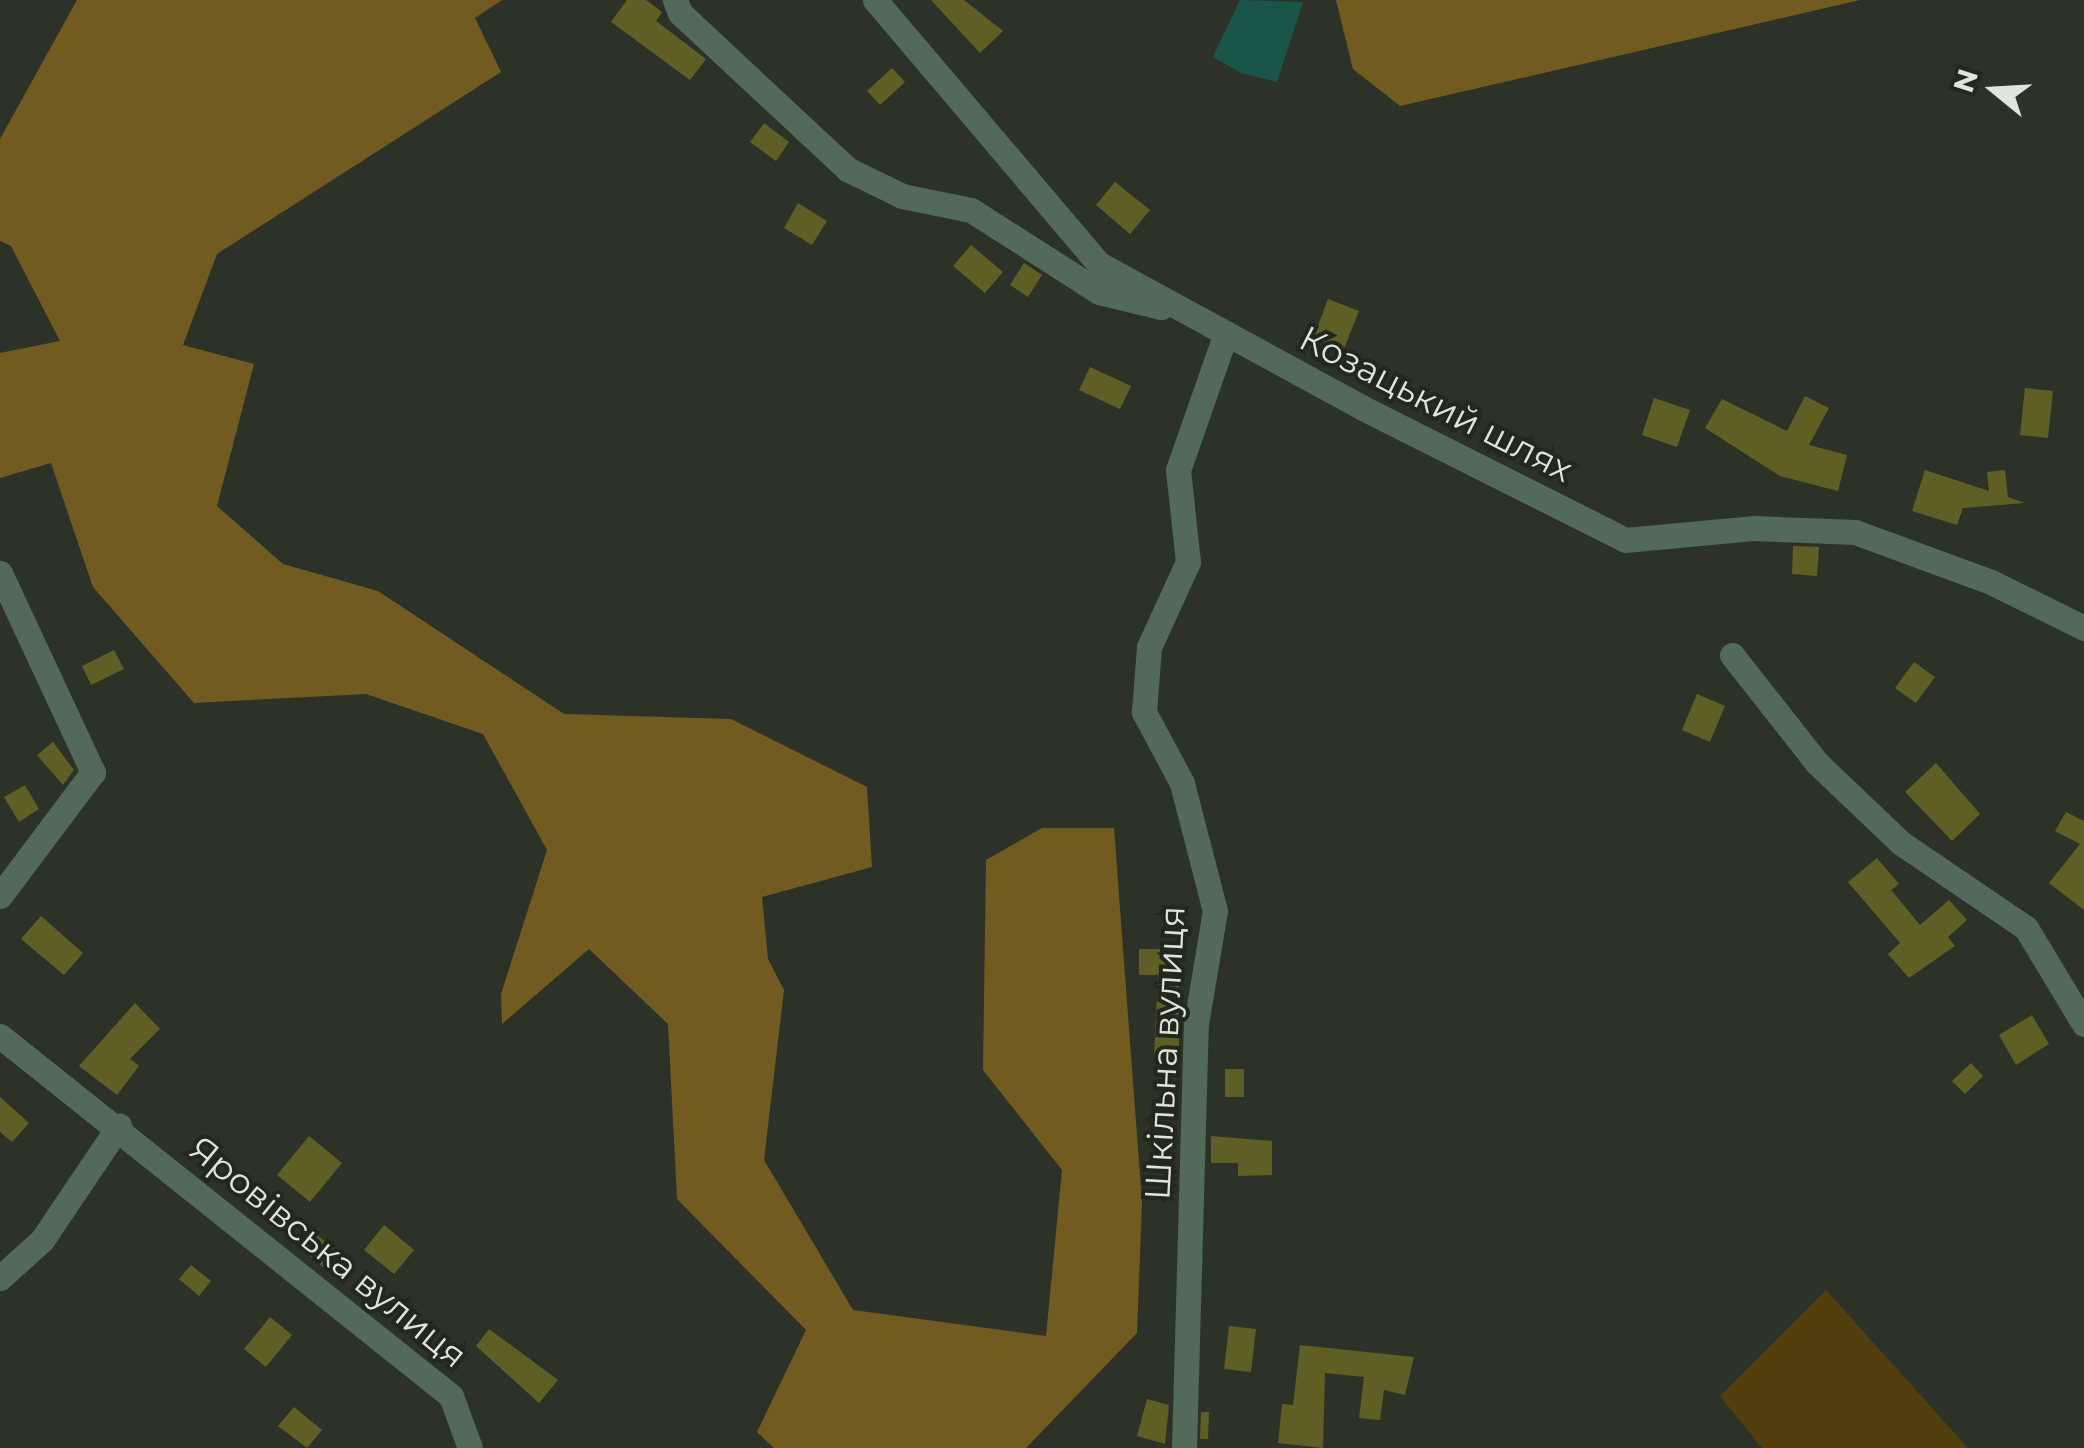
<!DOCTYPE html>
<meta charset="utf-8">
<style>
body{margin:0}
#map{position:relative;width:2084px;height:1448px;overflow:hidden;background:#2d3229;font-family:Montserrat,sans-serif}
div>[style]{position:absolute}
.green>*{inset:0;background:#513f0e}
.forest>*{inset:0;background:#715b21}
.water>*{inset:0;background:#1a5549}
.building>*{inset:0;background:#5f5f25}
.minor>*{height:25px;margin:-12.5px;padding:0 12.5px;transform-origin:12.5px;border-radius:12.5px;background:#53695a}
span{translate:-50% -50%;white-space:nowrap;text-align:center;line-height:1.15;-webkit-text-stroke:8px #23281f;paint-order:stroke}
.street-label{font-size:35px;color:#e1e4de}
.north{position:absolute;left:1944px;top:40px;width:100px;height:100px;-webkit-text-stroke:8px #23281f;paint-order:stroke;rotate:288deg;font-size:28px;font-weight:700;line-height:40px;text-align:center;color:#e1e4de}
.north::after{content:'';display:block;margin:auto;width:35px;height:45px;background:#e1e4de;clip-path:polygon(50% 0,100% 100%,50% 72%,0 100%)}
</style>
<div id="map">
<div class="green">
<i style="clip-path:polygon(1826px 1290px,1968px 1448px,1762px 1448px,1720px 1396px)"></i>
</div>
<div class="forest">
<i style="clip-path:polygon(77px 0,502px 0,475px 18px,501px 72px,217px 254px,183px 345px,254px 364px,217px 506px,283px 564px,378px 591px,564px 714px,731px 719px,867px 787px,872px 867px,762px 897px,768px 959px,784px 990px,764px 1160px,853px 1310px,1046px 1336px,1062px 1170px,983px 1070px,986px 860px,1042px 828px,1114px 828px,1142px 1202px,1137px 1333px,1026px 1448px,774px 1448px,757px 1432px,806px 1330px,677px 1199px,668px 1024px,589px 949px,502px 1024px,501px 994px,547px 850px,483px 734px,366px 694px,194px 703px,93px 587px,51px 463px,0 478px,0 353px,60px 341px,11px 246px,0 241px,0 139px)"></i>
<i style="clip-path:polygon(1336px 0,1860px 0,1400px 106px,1353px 69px)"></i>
</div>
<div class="water">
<i style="clip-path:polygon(1240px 0,1303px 2px,1277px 82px,1241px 73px,1213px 57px)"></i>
</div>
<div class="building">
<i style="clip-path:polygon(627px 0,646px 0,662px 12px,656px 21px,706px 59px,690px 80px,611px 22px)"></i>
<i style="clip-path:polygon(931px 0,964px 0,1003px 31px,980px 53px)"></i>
<i style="clip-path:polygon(892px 68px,905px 82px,880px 105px,867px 91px)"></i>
<i style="clip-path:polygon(764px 123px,789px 142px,776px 161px,750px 142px)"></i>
<i style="clip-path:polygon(1115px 182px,1150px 210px,1130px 234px,1096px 205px)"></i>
<i style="clip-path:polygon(798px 203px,827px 221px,812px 245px,784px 228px)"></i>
<i style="clip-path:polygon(971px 245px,1003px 272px,985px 293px,953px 266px)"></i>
<i style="clip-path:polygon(1024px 263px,1042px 275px,1028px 297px,1010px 285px)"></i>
<i style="clip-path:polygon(1328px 299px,1359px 311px,1343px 351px,1313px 339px)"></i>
<i style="clip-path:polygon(1090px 367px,1131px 386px,1120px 409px,1079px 390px)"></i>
<i style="clip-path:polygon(2025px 388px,2053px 391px,2048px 438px,2020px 435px)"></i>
<i style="clip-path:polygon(1805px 396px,1829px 408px,1809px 445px,1847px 455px,1838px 491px,1780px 476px,1705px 428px,1722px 399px,1787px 431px)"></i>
<i style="clip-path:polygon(1654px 398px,1690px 410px,1677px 447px,1642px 435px)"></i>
<i style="clip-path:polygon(1925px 470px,1989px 491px,1987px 472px,2005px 470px,2008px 497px,2025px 503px,1963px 508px,1957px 525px,1912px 511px)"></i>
<i style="clip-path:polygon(1793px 546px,1819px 547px,1817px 576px,1792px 574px)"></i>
<i style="clip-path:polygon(114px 650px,124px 669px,91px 685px,82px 666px)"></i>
<i style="clip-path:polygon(1914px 662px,1935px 677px,1916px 703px,1895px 688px)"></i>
<i style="clip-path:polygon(1697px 694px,1725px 706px,1710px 742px,1682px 730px)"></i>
<i style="clip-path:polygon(53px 742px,74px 770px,63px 785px,37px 755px)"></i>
<i style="clip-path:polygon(1936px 763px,1980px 814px,1952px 841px,1905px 792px)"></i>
<i style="clip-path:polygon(25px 785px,39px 809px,19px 822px,4px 797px)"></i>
<i style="clip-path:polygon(2066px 812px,2084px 821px,2084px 910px,2049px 883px,2080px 844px,2055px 831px)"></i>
<i style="clip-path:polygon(1877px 858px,1899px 884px,1891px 890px,1920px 925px,1949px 900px,1967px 920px,1948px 937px,1955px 946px,1909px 978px,1888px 954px,1900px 943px,1848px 882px)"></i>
<i style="clip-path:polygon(41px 916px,83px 953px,64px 975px,21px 939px)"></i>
<i style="clip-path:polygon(1139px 949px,1178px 949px,1179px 1056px,1154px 1057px,1158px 975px,1139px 975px)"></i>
<i style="clip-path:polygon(135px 1003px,160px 1029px,130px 1059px,139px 1066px,117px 1095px,79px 1066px)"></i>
<i style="clip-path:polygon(2032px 1015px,2049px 1044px,2016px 1065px,1999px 1035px)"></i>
<i style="clip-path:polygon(1971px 1063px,1983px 1076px,1965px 1094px,1952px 1081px)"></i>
<i style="clip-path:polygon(1225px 1069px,1244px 1069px,1244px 1097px,1225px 1097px)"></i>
<i style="clip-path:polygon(0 1097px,29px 1123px,12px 1142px,0 1132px)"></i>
<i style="clip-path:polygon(309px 1136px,342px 1163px,310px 1202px,277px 1175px)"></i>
<i style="clip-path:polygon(1211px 1136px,1272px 1141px,1272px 1175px,1238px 1176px,1238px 1163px,1211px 1163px)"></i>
<i style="clip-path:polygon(384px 1225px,414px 1250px,394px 1274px,364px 1250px)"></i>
<i style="clip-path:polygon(316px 1234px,338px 1252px,324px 1268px,302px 1250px)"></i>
<i style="clip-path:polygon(191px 1265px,211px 1281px,199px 1296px,179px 1279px)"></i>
<i style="clip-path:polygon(270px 1317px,292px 1335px,266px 1367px,244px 1349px)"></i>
<i style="clip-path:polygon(1229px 1326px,1256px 1329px,1251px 1372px,1224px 1369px)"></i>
<i style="clip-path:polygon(489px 1329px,558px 1380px,539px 1403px,476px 1346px)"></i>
<i style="clip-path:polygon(1300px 1345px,1414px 1357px,1405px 1395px,1384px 1390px,1380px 1420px,1359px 1418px,1364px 1377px,1325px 1373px,1323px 1448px,1278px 1443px,1282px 1404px,1293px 1405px)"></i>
<i style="clip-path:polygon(1147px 1399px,1169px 1405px,1165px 1444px,1137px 1436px)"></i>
<i style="clip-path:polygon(294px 1407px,322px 1430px,307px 1448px,278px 1426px)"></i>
<i style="clip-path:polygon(1201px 1412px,1209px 1412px,1208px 1439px,1200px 1439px)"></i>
</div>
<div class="minor">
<i style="left:675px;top:0;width:14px;rotate:69deg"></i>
<i style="left:680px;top:13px;width:229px;rotate:43deg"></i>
<i style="left:847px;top:169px;width:61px;rotate:26.1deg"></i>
<i style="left:902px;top:196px;width:70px;rotate:11.5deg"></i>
<i style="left:971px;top:210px;width:152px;rotate:32.6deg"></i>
<i style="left:1099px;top:292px;width:64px;rotate:13.6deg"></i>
<i style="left:875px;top:0;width:346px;rotate:49.7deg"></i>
<i style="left:1099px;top:264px;width:301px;rotate:28.6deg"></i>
<i style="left:1363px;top:408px;width:293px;rotate:26.7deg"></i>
<i style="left:1625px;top:540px;width:131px;rotate:-5.3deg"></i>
<i style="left:1755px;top:528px;width:100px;rotate:2.3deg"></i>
<i style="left:1855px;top:532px;width:145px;rotate:20.2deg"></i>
<i style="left:1991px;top:582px;width:104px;rotate:26.3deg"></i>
<i style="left:0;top:573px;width:220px;rotate:65deg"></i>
<i style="left:93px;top:772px;width:155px;rotate:126.9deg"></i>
<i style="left:1732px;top:655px;width:137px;rotate:51.8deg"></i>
<i style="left:1817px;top:763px;width:116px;rotate:43.6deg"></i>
<i style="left:1901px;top:843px;width:151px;rotate:34.2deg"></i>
<i style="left:2026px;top:928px;width:112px;rotate:58.9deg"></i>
<i style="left:0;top:1036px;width:577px;rotate:38.6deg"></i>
<i style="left:451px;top:1396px;width:55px;rotate:69.9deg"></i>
<i style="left:0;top:1278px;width:57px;rotate:-42.1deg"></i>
<i style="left:42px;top:1240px;width:138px;rotate:-56deg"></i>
<i style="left:1184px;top:1448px;width:424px;rotate:-88.4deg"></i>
<i style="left:1196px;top:1024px;width:115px;rotate:-80.5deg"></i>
<i style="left:1215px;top:911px;width:132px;rotate:-104.5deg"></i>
<i style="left:1182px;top:783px;width:81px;rotate:-118.2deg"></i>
<i style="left:1144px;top:712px;width:65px;rotate:-85.6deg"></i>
<i style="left:1149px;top:647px;width:94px;rotate:-65.4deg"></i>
<i style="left:1188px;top:562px;width:93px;rotate:-96.2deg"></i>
<i style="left:1178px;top:470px;width:145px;rotate:-70.7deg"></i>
</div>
<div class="street-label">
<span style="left:1436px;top:404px;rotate:27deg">Козацький шлях</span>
<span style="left:1165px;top:1053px;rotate:-87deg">Шкільна вулиця</span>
<span style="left:328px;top:1252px;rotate:39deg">Яровівська вулиця</span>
</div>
<div class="north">N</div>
</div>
